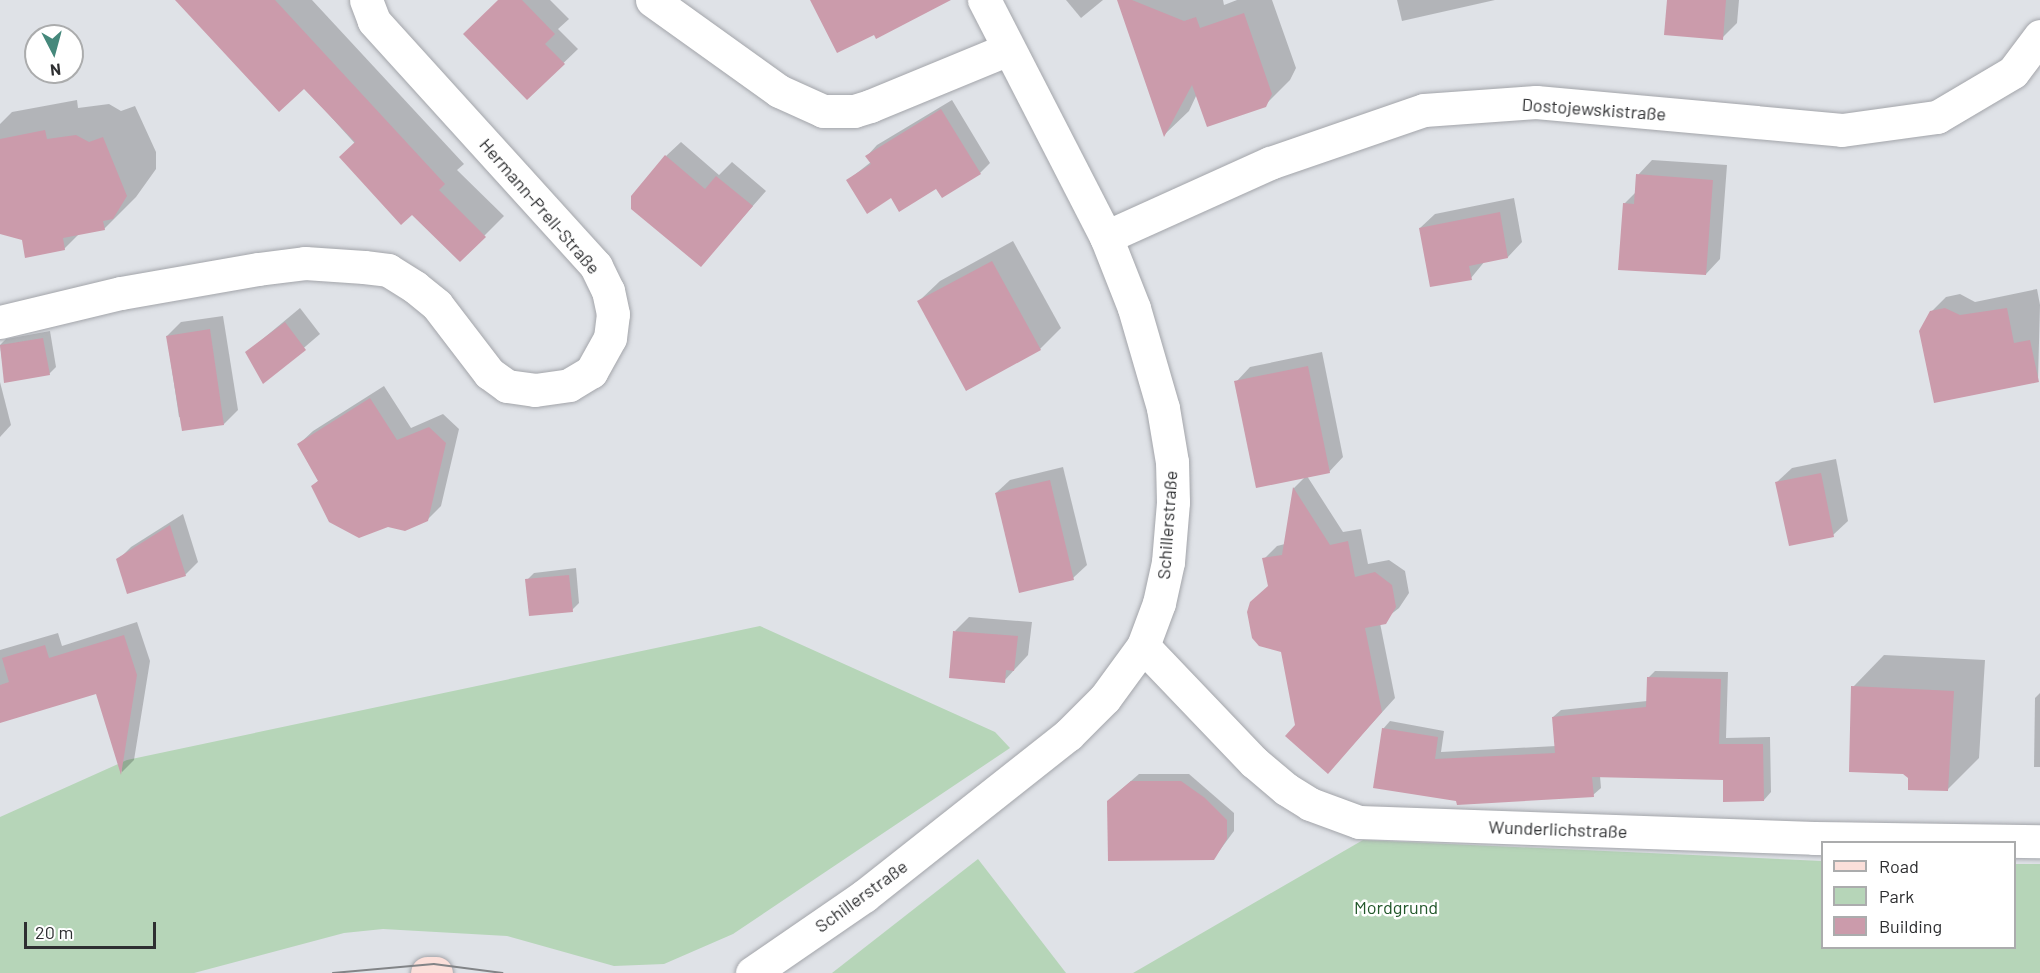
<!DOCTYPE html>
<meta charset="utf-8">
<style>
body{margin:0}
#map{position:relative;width:2040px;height:973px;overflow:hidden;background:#dfe2e7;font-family:Barlow,sans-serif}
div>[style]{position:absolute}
.green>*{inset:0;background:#b6d5b8}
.shadow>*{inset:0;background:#0003}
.building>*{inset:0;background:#cb9bab}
.roads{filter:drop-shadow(0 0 2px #a3a5aa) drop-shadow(0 0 2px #a3a5aa)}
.minor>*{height:33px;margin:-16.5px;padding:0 16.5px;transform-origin:16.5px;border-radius:16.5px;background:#fff}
.tertiary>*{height:33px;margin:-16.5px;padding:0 16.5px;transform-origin:16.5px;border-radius:16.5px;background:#fff}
.primary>*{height:33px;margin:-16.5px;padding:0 16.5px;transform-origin:16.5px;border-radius:16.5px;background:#fbdfda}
.tram>*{height:1.5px;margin:-0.75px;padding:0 0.75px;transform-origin:0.75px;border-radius:0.75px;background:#828487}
span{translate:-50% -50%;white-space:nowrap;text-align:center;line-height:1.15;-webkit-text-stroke:5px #fff;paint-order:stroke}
.street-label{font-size:18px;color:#2e2f31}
.park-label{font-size:18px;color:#23582b}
.legend{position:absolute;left:1821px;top:841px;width:195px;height:108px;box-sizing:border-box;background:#fff;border:2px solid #abacad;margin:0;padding:8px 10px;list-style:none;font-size:18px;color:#2e2f31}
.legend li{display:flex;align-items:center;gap:12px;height:30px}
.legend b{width:30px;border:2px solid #abacad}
.north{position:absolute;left:24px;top:24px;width:60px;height:60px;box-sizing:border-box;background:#fff;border:2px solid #abacad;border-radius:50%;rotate:174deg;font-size:16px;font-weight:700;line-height:24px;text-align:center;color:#2e2f31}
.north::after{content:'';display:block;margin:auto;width:21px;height:27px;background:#45887b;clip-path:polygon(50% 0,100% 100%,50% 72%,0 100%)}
.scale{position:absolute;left:24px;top:922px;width:132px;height:27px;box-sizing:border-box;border:3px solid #2e2f31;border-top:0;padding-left:8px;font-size:18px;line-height:21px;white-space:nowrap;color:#2e2f31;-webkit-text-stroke:4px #fff;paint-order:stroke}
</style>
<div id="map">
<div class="green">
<i style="clip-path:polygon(760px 626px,995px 732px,1010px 748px,733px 934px,664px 964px,614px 966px,507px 936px,383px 929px,344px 933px,194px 973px,0 973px,0 817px,127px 760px)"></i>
<i style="clip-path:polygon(1363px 840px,1822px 861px,1822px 948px,2014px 948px,2015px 864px,2040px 864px,2040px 973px,1133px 973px)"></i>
<i style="clip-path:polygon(978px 859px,1066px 973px,832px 973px)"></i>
</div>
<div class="shadow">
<i style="clip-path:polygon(205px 0,312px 0,464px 164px,457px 170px,504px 216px,460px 260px,304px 87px)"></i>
<i style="clip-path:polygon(501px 0,550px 0,569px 19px,558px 29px,578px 49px,527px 98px)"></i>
<i style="clip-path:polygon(1066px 0,1103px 0,1081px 18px)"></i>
<i style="clip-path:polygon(1119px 0,1223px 0,1224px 5px,1237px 0,1272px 0,1296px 68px,1290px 80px,1265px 105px,1197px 94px,1189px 111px,1165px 134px)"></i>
<i style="clip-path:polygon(1397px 0,1495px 0,1402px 21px)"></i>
<i style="clip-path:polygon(1669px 0,1739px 0,1737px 23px,1722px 38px)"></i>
<i style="clip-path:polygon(77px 100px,78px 108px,109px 104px,121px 111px,135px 106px,156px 152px,156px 169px,136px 197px,104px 229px,80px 233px,64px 249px,0 233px,0 124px,12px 112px)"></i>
<i style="clip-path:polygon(952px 100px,990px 163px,980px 173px,892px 196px,848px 180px,871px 162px,867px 156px,877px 145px)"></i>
<i style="clip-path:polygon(681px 142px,719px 175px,732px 162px,766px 191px,701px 265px,666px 156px)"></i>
<i style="clip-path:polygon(1652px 160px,1727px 165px,1720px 259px,1706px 274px,1624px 204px,1637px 191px,1638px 175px)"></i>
<i style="clip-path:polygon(1514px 198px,1522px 242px,1508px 257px,1485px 261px,1471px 278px,1420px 228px,1435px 214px)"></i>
<i style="clip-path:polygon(1013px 241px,1061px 328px,1040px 349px,919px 301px,940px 281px)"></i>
<i style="clip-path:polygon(2037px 289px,2040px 305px,2038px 381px,1931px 312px,1946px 297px,1960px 294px,1975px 302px)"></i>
<i style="clip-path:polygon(300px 308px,320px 334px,264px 382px,247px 352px)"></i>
<i style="clip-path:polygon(223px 316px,238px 410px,224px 424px,179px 417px,167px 336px,181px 322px)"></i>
<i style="clip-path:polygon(50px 331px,56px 367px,49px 374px,5px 381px,0 345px,6px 339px)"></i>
<i style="clip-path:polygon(1322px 352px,1343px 457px,1329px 472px,1307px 476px,1343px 532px,1361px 529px,1368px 564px,1389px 560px,1405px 571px,1409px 593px,1399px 608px,1380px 623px,1395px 698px,1328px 772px,1297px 725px,1264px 559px,1277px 546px,1285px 544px,1294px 488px,1305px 477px,1236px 382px,1250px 367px)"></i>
<i style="clip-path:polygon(0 382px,11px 425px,0 437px)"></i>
<i style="clip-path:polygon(384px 386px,411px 428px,443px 414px,459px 429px,441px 506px,427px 520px,312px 487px,319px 480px,299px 444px,313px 431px)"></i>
<i style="clip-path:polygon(1836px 459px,1848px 521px,1833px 535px,1777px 482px,1792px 468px)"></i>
<i style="clip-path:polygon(1063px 467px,1087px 565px,1073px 578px,996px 493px,1010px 480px)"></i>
<i style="clip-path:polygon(183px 514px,198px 562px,185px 575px,118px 560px,131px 547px)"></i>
<i style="clip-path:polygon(576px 568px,579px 603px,572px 610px,527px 580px,534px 573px)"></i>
<i style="clip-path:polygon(969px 617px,1032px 622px,1028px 655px,1004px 681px,955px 631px)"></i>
<i style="clip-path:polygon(137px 622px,150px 661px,134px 760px,122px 772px,97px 692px,0 721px,0 650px,58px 633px,62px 646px)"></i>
<i style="clip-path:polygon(1884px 655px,1985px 660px,1979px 758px,1947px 790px,1910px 777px,1853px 687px)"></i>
<i style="clip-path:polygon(1655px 671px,1728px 672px,1726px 738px,1770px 737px,1771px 792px,1764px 800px,1724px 779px,1600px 776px,1601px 788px,1593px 795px,1458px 800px,1383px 729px,1390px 721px,1444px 731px,1441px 752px,1556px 746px,1553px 717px,1561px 710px,1647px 701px,1648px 678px)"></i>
<i style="clip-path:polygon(2040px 693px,2040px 767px,2034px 767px,2035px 698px)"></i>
<i style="clip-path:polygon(1139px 774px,1189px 774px,1234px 813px,1234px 831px,1214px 858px,1116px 794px)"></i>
</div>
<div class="building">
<i style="clip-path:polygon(175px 0,275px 0,445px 184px,439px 190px,486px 237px,460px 262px,412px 215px,401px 225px,339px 157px,355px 142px,304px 89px,279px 112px)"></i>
<i style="clip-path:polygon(498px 0,522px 0,555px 34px,545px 44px,565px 64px,527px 100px,463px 34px)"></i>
<i style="clip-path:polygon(810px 0,951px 0,876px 39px,874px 35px,837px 53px)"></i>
<i style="clip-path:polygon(1117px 0,1132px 0,1184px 21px,1196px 17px,1200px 28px,1244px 13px,1272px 94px,1266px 107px,1207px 127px,1192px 85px,1164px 137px)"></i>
<i style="clip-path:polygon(1667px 0,1726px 0,1723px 40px,1664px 35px)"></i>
<i style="clip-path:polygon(941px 109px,981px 174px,942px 198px,936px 189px,899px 212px,891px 198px,867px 214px,846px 180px,871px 164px,865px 156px)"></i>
<i style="clip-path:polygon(45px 130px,47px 139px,76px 135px,89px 142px,103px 137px,127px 196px,113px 219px,103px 221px,105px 230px,63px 238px,65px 250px,25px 258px,22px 240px,0 234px,0 139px)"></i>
<i style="clip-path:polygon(665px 155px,705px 189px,716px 176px,753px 206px,701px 267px,631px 209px,631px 196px)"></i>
<i style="clip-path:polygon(1636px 174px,1713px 180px,1706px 275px,1618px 270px,1623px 203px,1634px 204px)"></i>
<i style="clip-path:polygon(1500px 212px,1508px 258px,1469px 266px,1472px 280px,1430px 287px,1419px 228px)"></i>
<i style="clip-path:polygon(992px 261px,1041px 350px,966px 391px,917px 301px)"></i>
<i style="clip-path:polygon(1945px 308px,1960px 315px,2007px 308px,2014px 343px,2030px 340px,2039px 382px,1934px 403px,1919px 331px,1930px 311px)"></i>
<i style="clip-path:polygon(285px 322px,306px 350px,263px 384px,245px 352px)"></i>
<i style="clip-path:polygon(210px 329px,224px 425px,182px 431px,166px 336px)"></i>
<i style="clip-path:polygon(43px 338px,50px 375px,4px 383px,0 345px)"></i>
<i style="clip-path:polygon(1308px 366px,1330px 473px,1256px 488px,1234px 381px)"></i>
<i style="clip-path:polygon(370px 398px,397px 440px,429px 427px,446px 443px,428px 521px,405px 531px,388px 527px,359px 538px,329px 522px,311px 486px,318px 481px,297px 444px)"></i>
<i style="clip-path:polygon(1821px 473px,1834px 537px,1789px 546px,1775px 482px)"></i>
<i style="clip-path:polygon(1050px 480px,1074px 580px,1019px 593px,995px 493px)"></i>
<i style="clip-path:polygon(1293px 487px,1330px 545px,1348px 541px,1355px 577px,1375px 572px,1392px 585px,1396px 607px,1386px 624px,1365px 628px,1382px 712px,1328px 774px,1285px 736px,1295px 725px,1281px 652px,1259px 646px,1252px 638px,1247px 612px,1250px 602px,1268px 586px,1262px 558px,1282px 555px)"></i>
<i style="clip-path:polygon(170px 525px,186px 576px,127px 594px,116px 559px)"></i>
<i style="clip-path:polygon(569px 575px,573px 612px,529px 616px,525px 579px)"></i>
<i style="clip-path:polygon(953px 631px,1018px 636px,1014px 671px,1006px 670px,1005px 683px,949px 678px)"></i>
<i style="clip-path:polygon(124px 635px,137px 675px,121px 775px,96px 694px,0 723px,0 685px,9px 682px,2px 658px,45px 645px,49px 658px)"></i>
<i style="clip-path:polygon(1647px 677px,1721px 679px,1719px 744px,1763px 744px,1764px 801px,1723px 802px,1723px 780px,1592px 777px,1594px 797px,1457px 805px,1456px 801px,1373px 788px,1382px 728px,1438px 737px,1435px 759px,1555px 753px,1552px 717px,1646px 707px)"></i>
<i style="clip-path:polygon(1851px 686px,1954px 691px,1948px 791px,1908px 790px,1908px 778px,1903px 774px,1849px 772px)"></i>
<i style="clip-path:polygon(1131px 781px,1181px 781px,1205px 798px,1227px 820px,1227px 839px,1214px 860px,1108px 861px,1107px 801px)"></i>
</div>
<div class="roads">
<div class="minor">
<i style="left:652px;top:0;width:156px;rotate:35.6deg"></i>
<i style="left:779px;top:91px;width:48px;rotate:24.4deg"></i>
<i style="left:823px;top:111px;width:31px"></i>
<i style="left:854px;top:111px;width:17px;rotate:-17deg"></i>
<i style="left:870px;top:106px;width:149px;rotate:-22.4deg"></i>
<i style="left:1106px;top:237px;width:180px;rotate:-24.3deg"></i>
<i style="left:1270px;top:163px;width:163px;rotate:-19deg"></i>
<i style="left:1424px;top:110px;width:112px;rotate:-4.1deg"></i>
<i style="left:1536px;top:102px;width:307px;rotate:5.2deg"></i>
<i style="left:1842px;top:130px;width:96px;rotate:-7.8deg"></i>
<i style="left:1937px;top:117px;width:88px;rotate:-30.6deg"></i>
<i style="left:2013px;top:72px;width:45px;rotate:-53.1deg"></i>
<i style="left:0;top:322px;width:124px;rotate:-13.5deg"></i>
<i style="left:121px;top:293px;width:139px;rotate:-9.9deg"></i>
<i style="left:258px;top:269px;width:47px;rotate:-7.3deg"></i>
<i style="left:305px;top:263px;width:59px;rotate:3.9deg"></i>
<i style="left:364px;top:267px;width:24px;rotate:7deg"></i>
<i style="left:388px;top:270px;width:32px;rotate:32deg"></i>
<i style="left:415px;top:287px;width:28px;rotate:39deg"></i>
<i style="left:437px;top:305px;width:86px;rotate:52.6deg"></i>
<i style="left:489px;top:373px;width:22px;rotate:36deg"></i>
<i style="left:507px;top:386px;width:28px;rotate:8deg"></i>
<i style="left:535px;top:390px;width:34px;rotate:-8deg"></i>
<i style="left:569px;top:385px;width:26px;rotate:-31deg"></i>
<i style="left:591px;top:372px;width:39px;rotate:-61deg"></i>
<i style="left:610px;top:338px;width:24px;rotate:-83deg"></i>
<i style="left:613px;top:314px;width:24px;rotate:-102deg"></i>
<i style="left:608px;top:291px;width:28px;rotate:-116deg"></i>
<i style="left:596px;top:266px;width:331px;rotate:-132.2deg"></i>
<i style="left:374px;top:21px;width:22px;rotate:-111deg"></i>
<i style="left:1143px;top:646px;width:161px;rotate:46.3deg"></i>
<i style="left:1254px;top:762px;width:42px;rotate:40.2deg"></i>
<i style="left:1286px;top:789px;width:28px;rotate:32deg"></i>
<i style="left:1310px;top:804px;width:52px;rotate:20.2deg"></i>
<i style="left:1359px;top:822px;width:455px;rotate:2deg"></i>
<i style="left:1814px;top:838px;width:226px;rotate:0.8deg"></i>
</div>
<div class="tertiary">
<i style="left:752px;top:973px;width:136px;rotate:-34.5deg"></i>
<i style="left:864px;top:896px;width:260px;rotate:-38.3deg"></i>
<i style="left:1068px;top:735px;width:52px;rotate:-45deg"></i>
<i style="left:1105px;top:698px;width:64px;rotate:-53.8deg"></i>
<i style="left:1143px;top:646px;width:46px;rotate:-69.6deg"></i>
<i style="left:1159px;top:603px;width:42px;rotate:-77.6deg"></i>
<i style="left:1168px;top:562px;width:60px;rotate:-85.2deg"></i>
<i style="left:1173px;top:502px;width:40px;rotate:-91.4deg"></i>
<i style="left:1172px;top:462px;width:55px;rotate:-99.5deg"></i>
<i style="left:1163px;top:408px;width:104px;rotate:-106.2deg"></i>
<i style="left:1134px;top:308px;width:76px;rotate:-111.5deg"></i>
<i style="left:1106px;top:237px;width:267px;rotate:-117.2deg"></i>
</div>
<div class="primary">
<i style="left:427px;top:973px;width:9px"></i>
</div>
</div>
<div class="tram">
<i style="left:333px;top:973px;width:101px;rotate:-5.1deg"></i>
<i style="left:434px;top:964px;width:69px;rotate:7.5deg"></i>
</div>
<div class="street-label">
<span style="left:1594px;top:109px;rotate:4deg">Dostojewskistraße</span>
<span style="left:540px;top:206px;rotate:49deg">Hermann-Prell-Straße</span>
<span style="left:1167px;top:525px;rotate:-86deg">Schillerstraße</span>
<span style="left:1558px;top:829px;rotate:2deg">Wunderlichstraße</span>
<span style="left:861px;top:896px;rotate:-36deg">Schillerstraße</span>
</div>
<div class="park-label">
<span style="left:1396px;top:907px">Mordgrund</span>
</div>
<ul class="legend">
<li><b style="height:8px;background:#fbdfda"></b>Road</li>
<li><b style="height:16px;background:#b6d5b8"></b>Park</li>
<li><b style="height:16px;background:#cb9bab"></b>Building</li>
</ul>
<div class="north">N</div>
<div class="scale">20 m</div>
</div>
